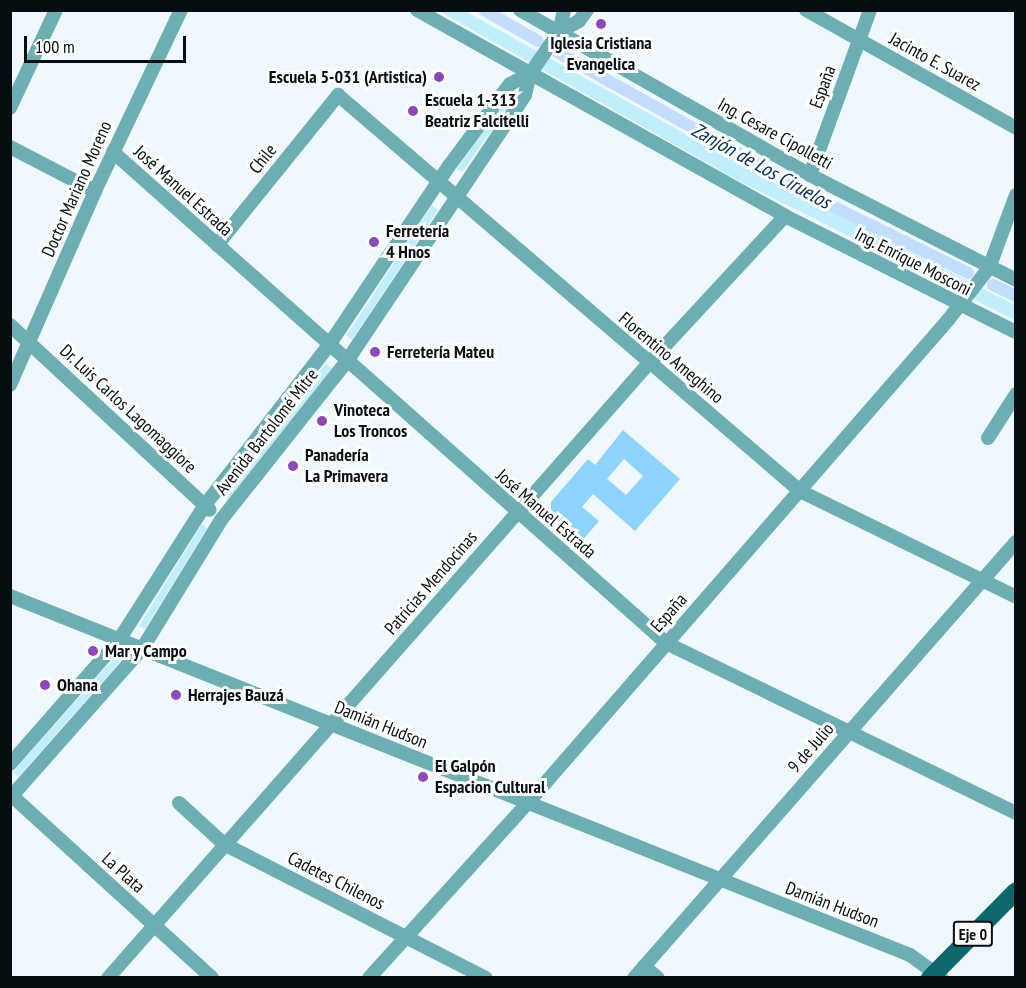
<!DOCTYPE html>
<meta charset="utf-8">
<style>
body{margin:0}
#map{position:relative;width:1026px;height:988px;overflow:hidden;background:#eff9fd;font-family:"PT Sans Narrow",sans-serif}
div>[style]{position:absolute}
.green>*{inset:0;background:#c0eefb}
.canal>*{height:12px;margin:-6px;padding:0 6px;transform-origin:6px;border-radius:6px;background:#c2ddfe}
.building>*{inset:0;background:#8ed3fd}
.minor>*{height:14px;margin:-7px;padding:0 7px;transform-origin:7px;border-radius:7px;background:#6caeb2}
.major>*{height:18px;margin:-9px;padding:0 9px;transform-origin:9px;border-radius:9px;background:#0c686c}
.dots>*{width:16px;height:16px;translate:-50% -50%;box-sizing:border-box;border:3px solid #fff;border-radius:50%}
span{translate:-50% -50%;white-space:nowrap;text-align:center;line-height:1.15;-webkit-text-stroke:6px #fff;paint-order:stroke}
.shield-label span{padding:2px 4px;background:#fff;border:2px solid;border-radius:4px;-webkit-text-stroke-width:0}
.shield-label{font-size:16px;color:#060e11;font-weight:700}
.poi-label{font-size:18px;color:#060e11;font-weight:700}
.right{translate:-100% -50%;text-align:right}
.left{translate:0 -50%;text-align:left}
.street-label{font-size:18px;color:#060e11}
.water-label{font-size:20px;color:#012e5d;font-style:italic}
.frame{position:absolute;inset:0;border:12px solid #060e11;pointer-events:none}
.scale{position:absolute;left:24px;top:36px;width:162px;height:27px;box-sizing:border-box;border:3px solid #060e11;border-top:0;padding-left:8px;font-size:18px;line-height:21px;white-space:nowrap;color:#060e11;-webkit-text-stroke:4px #fff;paint-order:stroke}
</style>
<div id="map">
<div class="green">
<i style="clip-path:polygon(439px 11px,465px 11px,772px 182px,1015px 305px,1015px 320px,739px 181px)"></i>
<i style="clip-path:polygon(513px 89px,518px 93px,462px 172px,457px 169px)"></i>
<i style="clip-path:polygon(432px 205px,438px 210px,352px 340px,347px 335px)"></i>
<i style="clip-path:polygon(326px 363px,332px 369px,228px 500px,223px 496px)"></i>
<i style="clip-path:polygon(202px 524px,207px 528px,145px 629px,139px 626px)"></i>
<i style="clip-path:polygon(114px 658px,121px 661px,18px 777px,13px 772px)"></i>
</div>
<div class="canal">
<i style="left:484px;top:10px;width:62px;rotate:29.9deg"></i>
<i style="left:557px;top:52px;width:320px;rotate:29.2deg"></i>
<i style="left:836px;top:208px;width:147px;rotate:26.2deg"></i>
<i style="left:993px;top:285px;width:25px;rotate:26deg"></i>
</div>
<div class="building">
<i style="clip-path:polygon(evenodd,623px 430px,680px 479px,635px 531px,593px 494px,582px 507px,599px 521px,581px 542px,551px 515px,551px 502px,588px 459px,595px 465px,623px 430px,624px 459px,643px 476px,626px 495px,607px 479px,624px 459px)"></i>
</div>
<div class="minor">
<i style="left:417px;top:10px;width:422px;rotate:29.2deg"></i>
<i style="left:785px;top:216px;width:258px;rotate:26.7deg"></i>
<i style="left:520px;top:10px;width:334px;rotate:29.6deg"></i>
<i style="left:810px;top:175px;width:231px;rotate:27deg"></i>
<i style="left:806px;top:10px;width:241px;rotate:29.3deg"></i>
<i style="left:559px;top:32px;width:23px;rotate:-29deg"></i>
<i style="left:579px;top:21px;width:14px;rotate:-54deg"></i>
<i style="left:10px;top:108px;width:108px;rotate:-64.9deg"></i>
<i style="left:10px;top:147px;width:96px;rotate:27.4deg"></i>
<i style="left:113px;top:152px;width:740px;rotate:41.6deg"></i>
<i style="left:666px;top:643px;width:389px;rotate:25.9deg"></i>
<i style="left:810px;top:175px;width:176px;rotate:-70deg"></i>
<i style="left:217px;top:245px;width:193px;rotate:-51.1deg"></i>
<i style="left:338px;top:95px;width:608px;rotate:40.6deg"></i>
<i style="left:800px;top:491px;width:241px;rotate:26.1deg"></i>
<i style="left:10px;top:325px;width:272px;rotate:42.8deg"></i>
<i style="left:10px;top:385px;width:212px;rotate:-66.3deg"></i>
<i style="left:95px;top:191px;width:200px;rotate:-64.6deg"></i>
<i style="left:988px;top:438px;width:52px;rotate:-57.5deg"></i>
<i style="left:10px;top:596px;width:969px;rotate:21.75deg"></i>
<i style="left:910px;top:955px;width:39px;rotate:36deg"></i>
<i style="left:10px;top:764px;width:165px;rotate:-48.7deg"></i>
<i style="left:119px;top:640px;width:160px;rotate:-57.5deg"></i>
<i style="left:205px;top:505px;width:202px;rotate:-52.2deg"></i>
<i style="left:329px;top:345px;width:216px;rotate:-56.2deg"></i>
<i style="left:449px;top:166px;width:102px;rotate:-53.4deg"></i>
<i style="left:510px;top:84px;width:22px;rotate:-27deg"></i>
<i style="left:10px;top:794px;width:273px;rotate:42.3deg"></i>
<i style="left:10px;top:798px;width:199px;rotate:-48.5deg"></i>
<i style="left:142px;top:649px;width:151px;rotate:-58.5deg"></i>
<i style="left:221px;top:520px;width:203px;rotate:-51.6deg"></i>
<i style="left:347px;top:361px;width:320px;rotate:-56.2deg"></i>
<i style="left:525px;top:95px;width:22px;rotate:-77deg"></i>
<i style="left:530px;top:74px;width:51px;rotate:-55.4deg"></i>
<i style="left:559px;top:32px;width:23px;rotate:-77deg"></i>
<i style="left:179px;top:803px;width:61px;rotate:42.3deg"></i>
<i style="left:224px;top:844px;width:294px;rotate:27.1deg"></i>
<i style="left:644px;top:966px;width:18px;rotate:41deg"></i>
<i style="left:108px;top:978px;width:819px;rotate:-48.66deg"></i>
<i style="left:649px;top:363px;width:200px;rotate:-47.2deg"></i>
<i style="left:369px;top:978px;width:235px;rotate:-47.8deg"></i>
<i style="left:527px;top:804px;width:641px;rotate:-48.98deg"></i>
<i style="left:948px;top:320px;width:66px;rotate:-51.7deg"></i>
<i style="left:989px;top:268px;width:78px;rotate:-69.7deg"></i>
<i style="left:634px;top:978px;width:580px;rotate:-48.78deg"></i>
</div>
<div class="major">
<i style="left:930px;top:978px;width:122px;rotate:-45.3deg"></i>
</div>
<div class="dots">
<i style="left:601px;top:24px;background:#8c48bc"></i>
<i style="left:439px;top:77px;background:#8c48bc"></i>
<i style="left:413px;top:111px;background:#8c48bc"></i>
<i style="left:374px;top:242px;background:#8c48bc"></i>
<i style="left:375px;top:352px;background:#8c48bc"></i>
<i style="left:322px;top:421px;background:#8c48bc"></i>
<i style="left:293px;top:466px;background:#8c48bc"></i>
<i style="left:93px;top:651px;background:#8c48bc"></i>
<i style="left:45px;top:685px;background:#8c48bc"></i>
<i style="left:176px;top:695px;background:#8c48bc"></i>
<i style="left:423px;top:777px;background:#8c48bc"></i>
</div>
<div class="shield-label">
<span style="left:973px;top:934px">Eje 0</span>
</div>
<div class="poi-label">
<span style="left:601px;top:54px">Iglesia Cristiana<br>Evangelica</span>
<span class="right" style="left:427px;top:77px">Escuela 5-031 (Artistica)</span>
<span class="left" style="left:425px;top:111px">Escuela 1-313<br>Beatriz Falcitelli</span>
<span class="left" style="left:386px;top:242px">Ferretería<br>4 Hnos</span>
<span class="left" style="left:387px;top:352px">Ferretería Mateu</span>
<span class="left" style="left:334px;top:421px">Vinoteca<br>Los Troncos</span>
<span class="left" style="left:305px;top:466px">Panadería<br>La Primavera</span>
<span class="left" style="left:105px;top:651px">Mar y Campo</span>
<span class="left" style="left:57px;top:685px">Ohana</span>
<span class="left" style="left:188px;top:695px">Herrajes Bauzá</span>
<span class="left" style="left:435px;top:777px">El Galpón<br>Espacion Cultural</span>
</div>
<div class="street-label">
<span style="left:935px;top:62px;rotate:29deg">Jacinto E. Suarez</span>
<span style="left:823px;top:87px;rotate:-70deg">España</span>
<span style="left:775px;top:134px;rotate:29deg">Ing. Cesare Cipolletti</span>
<span style="left:263px;top:159px;rotate:-51deg">Chile</span>
<span style="left:77px;top:189px;rotate:-66deg">Doctor Mariano Moreno</span>
<span style="left:183px;top:191px;rotate:42deg">José Manuel Estrada</span>
<span style="left:913px;top:262px;rotate:27deg">Ing. Enrique Mosconi</span>
<span style="left:671px;top:358px;rotate:40deg">Florentino Ameghino</span>
<span style="left:128px;top:409px;rotate:43deg">Dr. Luis Carlos Lagomaggiore</span>
<span style="left:267px;top:432px;rotate:-52deg">Avenida Bartolomé Mitre</span>
<span style="left:546px;top:514px;rotate:41deg">José Manuel Estrada</span>
<span style="left:431px;top:583px;rotate:-49deg">Patricias Mendocinas</span>
<span style="left:669px;top:613px;rotate:-49deg">España</span>
<span style="left:381px;top:725px;rotate:22deg">Damián Hudson</span>
<span style="left:811px;top:748px;rotate:-49deg">9 de Julio</span>
<span style="left:123px;top:873px;rotate:42deg">La Plata</span>
<span style="left:336px;top:881px;rotate:27deg">Cadetes Chilenos</span>
<span style="left:832px;top:905px;rotate:21deg">Damián Hudson</span>
</div>
<div class="water-label">
<span style="left:761px;top:166px;rotate:29deg">Zanjón de Los Ciruelos</span>
</div>
<div class="frame"></div>
<div class="scale">100 m</div>
</div>
